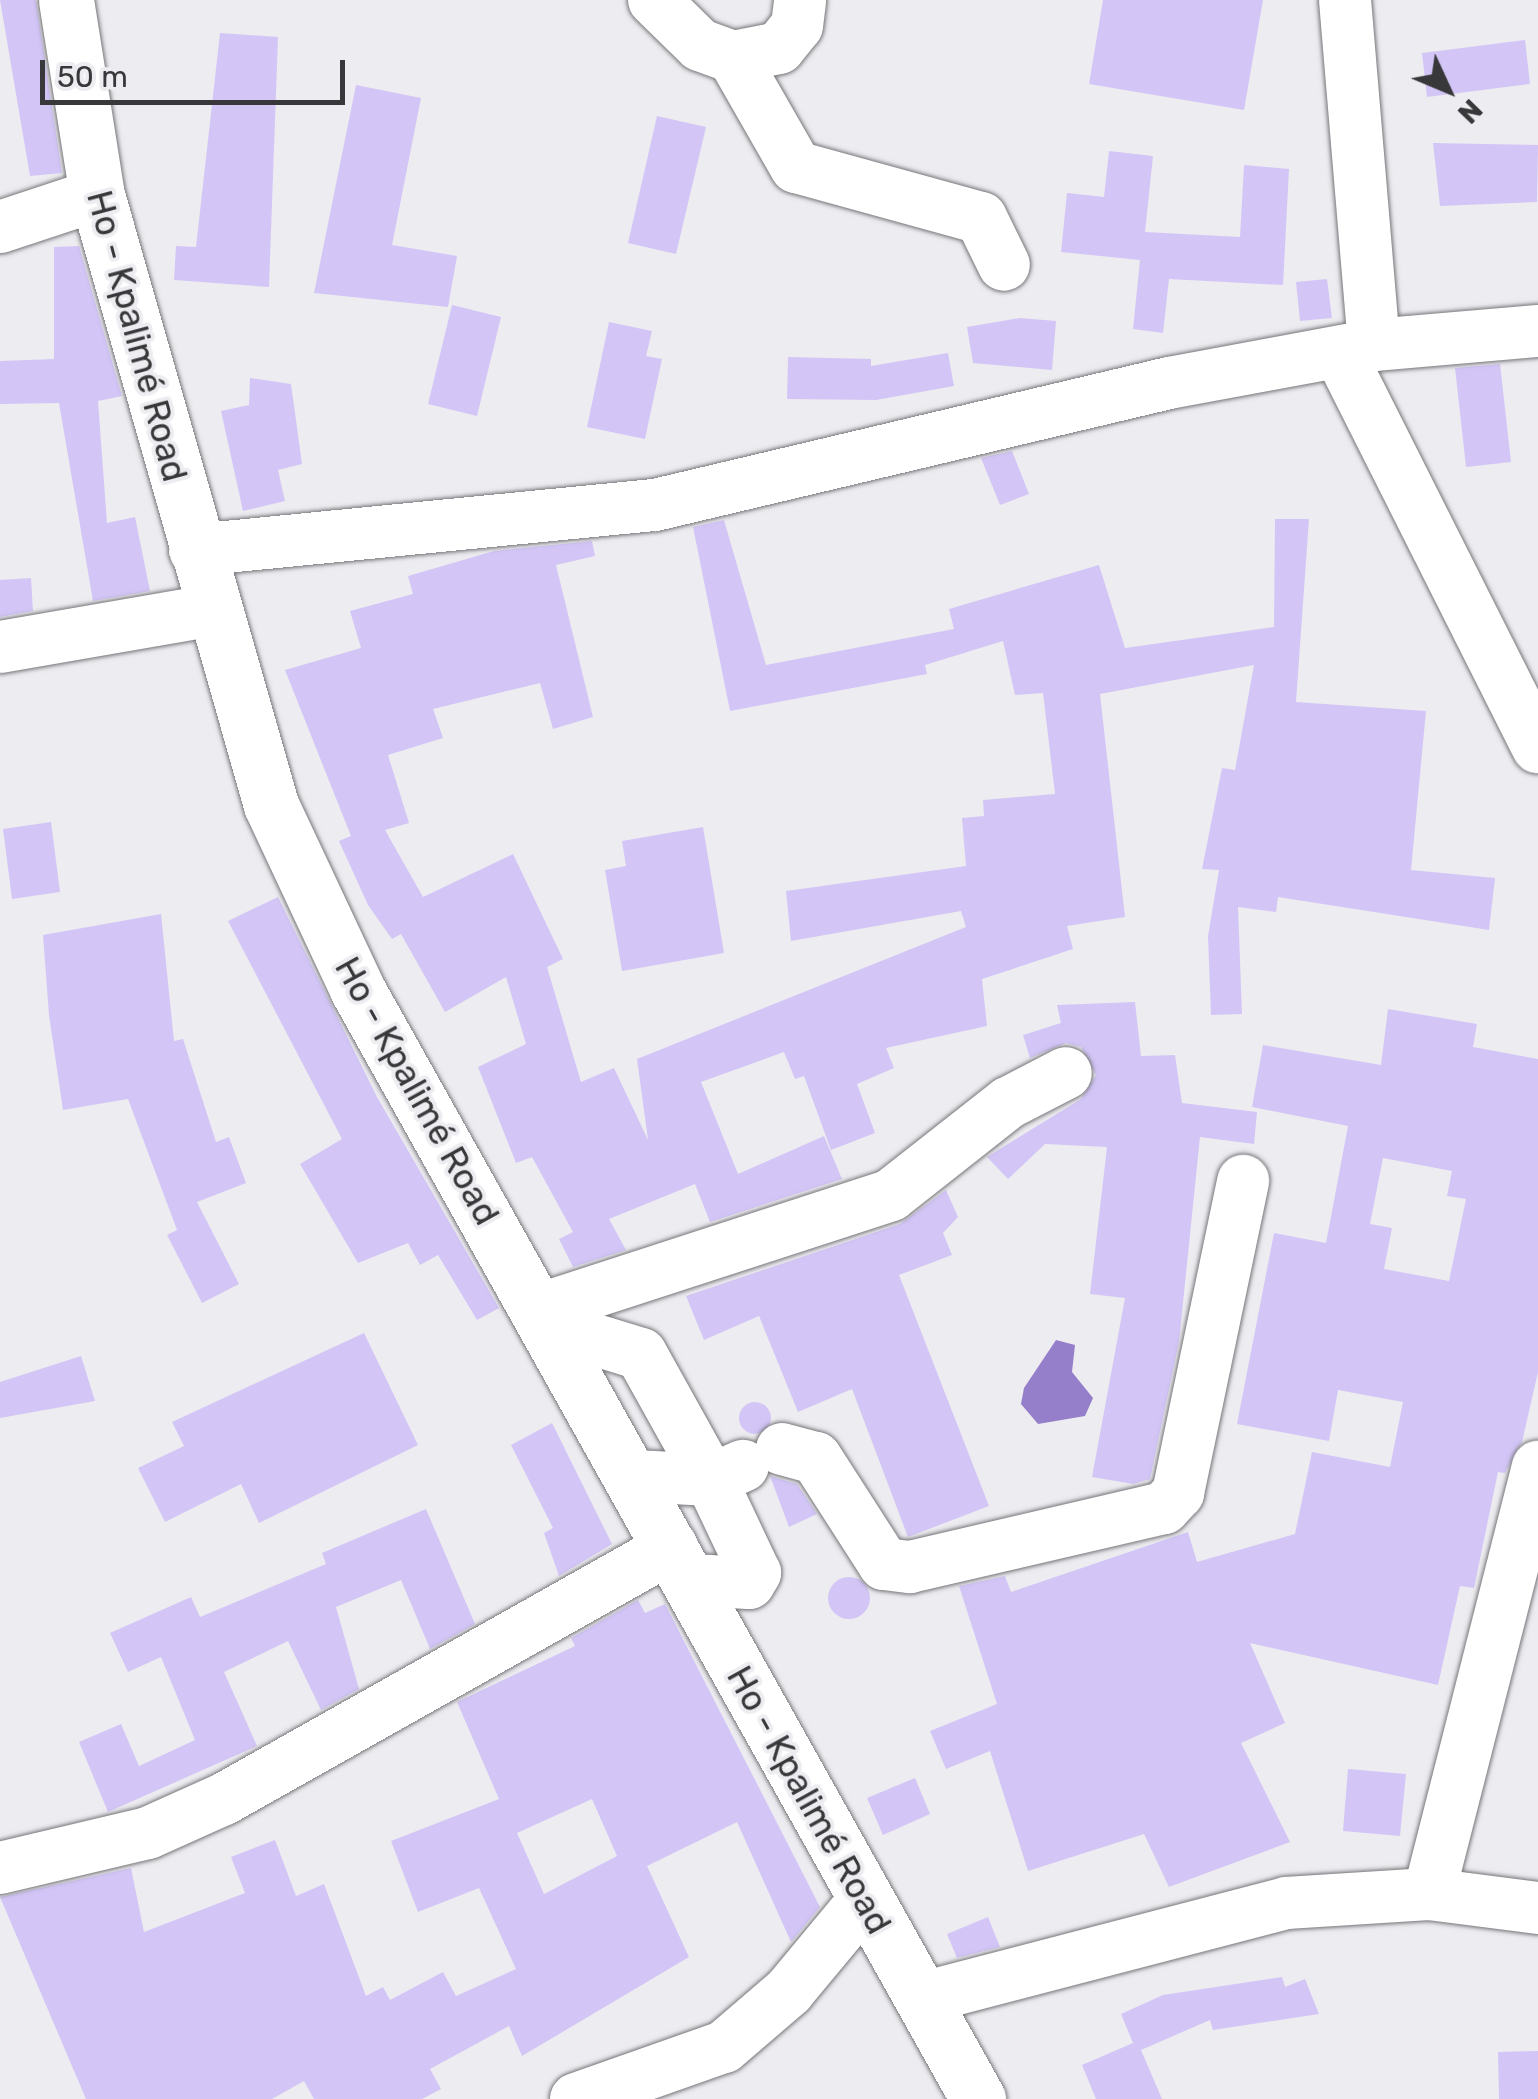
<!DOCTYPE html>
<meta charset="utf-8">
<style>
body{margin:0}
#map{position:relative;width:1538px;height:2099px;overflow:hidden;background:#edecf0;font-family:Rubik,sans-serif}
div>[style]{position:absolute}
.water>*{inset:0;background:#957eca}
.building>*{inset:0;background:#d3c6f7}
.round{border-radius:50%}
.roads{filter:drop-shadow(0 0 2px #77767a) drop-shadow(0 0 2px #77767a)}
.minor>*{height:52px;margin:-26px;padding:0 26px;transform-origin:26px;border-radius:26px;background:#fff}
.major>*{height:55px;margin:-27.5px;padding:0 27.5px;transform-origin:27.5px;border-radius:27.5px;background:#fff}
span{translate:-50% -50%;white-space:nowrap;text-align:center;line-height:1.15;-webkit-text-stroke:8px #edecf0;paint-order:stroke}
.street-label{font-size:35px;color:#383739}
.north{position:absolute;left:1398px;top:40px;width:100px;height:100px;-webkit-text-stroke:8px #edecf0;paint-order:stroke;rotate:134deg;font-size:28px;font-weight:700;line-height:40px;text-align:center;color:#383739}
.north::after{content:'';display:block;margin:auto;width:35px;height:45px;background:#383739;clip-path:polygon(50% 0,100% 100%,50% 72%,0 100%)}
.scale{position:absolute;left:40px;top:60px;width:305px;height:45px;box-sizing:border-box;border:5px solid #383739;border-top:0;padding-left:12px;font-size:30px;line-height:35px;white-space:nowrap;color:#383739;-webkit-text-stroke:8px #edecf0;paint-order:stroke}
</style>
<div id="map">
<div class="water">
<i style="clip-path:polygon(1056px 1340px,1075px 1345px,1072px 1372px,1093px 1398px,1085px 1416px,1038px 1424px,1021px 1404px,1024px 1388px)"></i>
</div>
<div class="building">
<i style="clip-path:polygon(0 0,36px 0,62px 173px,30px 176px)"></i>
<i style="clip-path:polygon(1103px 0,1263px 0,1244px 110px,1089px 84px)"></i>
<i style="clip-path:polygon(220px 33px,278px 37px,269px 287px,174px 280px,176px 246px,196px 247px)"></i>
<i style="clip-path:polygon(1525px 40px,1530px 84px,1427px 97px,1422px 53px)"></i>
<i style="clip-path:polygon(356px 85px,421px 98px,392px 245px,457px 256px,448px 307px,314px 293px)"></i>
<i style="clip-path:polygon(657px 116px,706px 127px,676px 254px,628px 243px)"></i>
<i style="clip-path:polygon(1433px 143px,1538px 145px,1537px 202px,1440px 206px)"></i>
<i style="clip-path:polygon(1109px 151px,1153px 156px,1145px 232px,1240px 237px,1244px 165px,1289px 169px,1283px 285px,1169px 279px,1163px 333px,1133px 329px,1140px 260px,1061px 252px,1067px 193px,1104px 197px)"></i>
<i style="clip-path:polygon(79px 246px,122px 396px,98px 401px,107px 523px,135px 517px,150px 591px,93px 601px,59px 403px,0 404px,0 361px,54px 359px,54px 247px)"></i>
<i style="clip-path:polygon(1327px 279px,1332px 318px,1300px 321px,1296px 282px)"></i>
<i style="clip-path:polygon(452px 305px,501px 317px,477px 416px,428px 404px)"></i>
<i style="clip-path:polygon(1020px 318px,1056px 321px,1052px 370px,973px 363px,967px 327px)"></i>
<i style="clip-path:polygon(609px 322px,652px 331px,646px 356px,662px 359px,645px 439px,587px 427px)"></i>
<i style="clip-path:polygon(948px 353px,954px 386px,876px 400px,787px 399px,788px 357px,871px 359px,871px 366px)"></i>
<i style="clip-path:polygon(1500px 364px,1511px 462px,1466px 467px,1455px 368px)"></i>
<i style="clip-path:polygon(250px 378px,291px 384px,302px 464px,278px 470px,285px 501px,243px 511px,221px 411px,249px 405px)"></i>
<i style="clip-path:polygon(1012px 451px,1029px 494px,1000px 505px,981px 458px)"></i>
<i style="clip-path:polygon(1275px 519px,1309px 519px,1296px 702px,1426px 711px,1411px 870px,1495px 878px,1489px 930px,1278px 897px,1276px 912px,1238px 907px,1242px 1014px,1211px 1015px,1208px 936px,1219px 870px,1202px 869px,1222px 768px,1235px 770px,1254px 665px,1100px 694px,1125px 917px,1067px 926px,1073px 949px,982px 979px,987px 1026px,886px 1048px,894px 1068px,857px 1084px,875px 1133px,831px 1150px,804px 1076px,795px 1079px,784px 1052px,701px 1082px,738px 1174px,824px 1136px,842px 1179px,710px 1222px,695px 1184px,609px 1219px,626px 1250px,573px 1267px,559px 1239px,573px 1232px,532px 1157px,516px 1163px,478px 1067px,526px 1044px,506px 977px,445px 1012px,401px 934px,392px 939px,368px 905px,339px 841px,351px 836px,285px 670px,361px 648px,350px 611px,413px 594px,408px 576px,494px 551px,592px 541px,595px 556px,556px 565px,593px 717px,553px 729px,540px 683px,433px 709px,443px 738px,388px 755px,409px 823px,385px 830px,423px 897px,513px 854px,563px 959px,547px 967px,581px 1082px,614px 1068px,648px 1140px,637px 1059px,966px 927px,961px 911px,791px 941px,786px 891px,966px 866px,962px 818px,984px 816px,983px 800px,1055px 794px,1043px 693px,1015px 695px,1003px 641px,925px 665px,927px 674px,730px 711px,693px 527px,724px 520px,766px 665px,954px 629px,949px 609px,1099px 565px,1125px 648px,1274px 627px)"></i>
<i style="clip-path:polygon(31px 578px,33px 611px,0 617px,0 580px)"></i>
<i style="clip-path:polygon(51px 822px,60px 892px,12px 899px,3px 829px)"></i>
<i style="clip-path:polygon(703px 827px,724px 953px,622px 971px,605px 870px,626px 866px,622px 841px)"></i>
<i style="clip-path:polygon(278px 897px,377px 1097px,499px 1308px,477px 1320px,438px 1255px,420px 1265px,408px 1243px,358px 1263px,300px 1164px,342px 1139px,228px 921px)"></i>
<i style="clip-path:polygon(161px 914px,174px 1041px,183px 1039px,216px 1142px,229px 1137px,246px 1183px,197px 1202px,239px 1284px,202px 1303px,167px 1235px,177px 1230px,128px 1099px,63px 1110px,49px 1015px,43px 935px)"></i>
<i style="clip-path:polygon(1135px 1002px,1141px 1056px,1175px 1055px,1182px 1103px,1257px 1112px,1254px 1144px,1200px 1137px,1179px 1342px,1150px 1479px,1133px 1484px,1092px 1477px,1125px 1298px,1090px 1294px,1107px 1147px,1045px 1144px,1008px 1179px,987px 1157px,1081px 1099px,1096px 1075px,1081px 1047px,1066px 1043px,1030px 1058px,1023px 1035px,1061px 1023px,1057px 1005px)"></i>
<i style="clip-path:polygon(evenodd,1388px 1009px,1477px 1024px,1473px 1047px,1538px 1059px,1538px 1372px,1522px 1442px,1505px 1473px,1498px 1472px,1474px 1588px,1460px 1586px,1438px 1685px,1250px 1643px,1285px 1723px,1241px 1743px,1290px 1842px,1169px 1887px,1144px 1834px,1028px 1871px,990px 1751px,946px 1769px,930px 1731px,997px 1704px,959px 1586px,1005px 1576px,1011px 1592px,1188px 1532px,1197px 1562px,1295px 1534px,1312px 1452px,1390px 1467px,1403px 1402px,1338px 1390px,1329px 1441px,1237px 1424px,1274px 1233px,1326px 1243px,1348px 1126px,1252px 1107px,1263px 1045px,1381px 1065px,1388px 1009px,1383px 1158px,1452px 1171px,1447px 1196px,1466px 1199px,1449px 1281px,1384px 1269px,1392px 1228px,1370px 1224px,1383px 1158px)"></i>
<i style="clip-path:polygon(946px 1190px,958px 1217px,943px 1233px,952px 1255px,899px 1275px,989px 1506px,908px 1537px,852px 1389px,798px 1412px,759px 1316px,704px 1340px,686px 1296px,900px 1224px)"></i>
<i style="clip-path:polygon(364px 1333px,418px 1445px,259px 1523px,241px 1484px,165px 1522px,138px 1468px,184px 1446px,172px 1422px)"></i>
<i style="clip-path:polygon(81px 1356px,95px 1401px,0 1418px,0 1382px)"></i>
<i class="round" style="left:739px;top:1402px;width:32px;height:32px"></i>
<i style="clip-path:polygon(552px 1423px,612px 1544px,559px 1576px,544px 1533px,553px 1528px,511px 1445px)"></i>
<i style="clip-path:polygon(770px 1476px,797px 1484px,817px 1514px,789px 1527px)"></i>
<i style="clip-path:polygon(426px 1509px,475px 1624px,430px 1649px,401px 1580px,336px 1607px,359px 1689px,321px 1710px,288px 1641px,224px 1672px,257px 1746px,108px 1812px,79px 1742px,121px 1724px,139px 1766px,195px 1740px,161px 1657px,128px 1672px,110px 1633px,191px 1597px,200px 1617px,326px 1564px,322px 1553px)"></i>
<i class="round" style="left:828px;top:1577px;width:42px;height:42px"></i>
<i style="clip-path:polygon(evenodd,638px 1600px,645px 1613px,665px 1604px,820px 1907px,791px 1942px,737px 1822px,647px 1866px,689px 1957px,522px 2056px,509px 2026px,430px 2069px,441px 2089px,422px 2099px,314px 2099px,304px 2081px,272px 2099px,86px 2099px,0 1897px,131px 1868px,144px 1932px,245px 1893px,231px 1857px,275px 1840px,296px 1896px,324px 1884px,366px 1996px,383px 1987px,390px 2000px,443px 1972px,456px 1996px,516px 1969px,479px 1888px,418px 1912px,391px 1841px,499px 1799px,457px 1702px,575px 1646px,571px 1638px,638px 1600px,592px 1799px,617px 1856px,544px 1894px,517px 1833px,592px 1799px)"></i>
<i style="clip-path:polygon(1348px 1769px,1406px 1774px,1400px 1836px,1343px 1831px)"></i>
<i style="clip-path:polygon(915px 1778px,930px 1814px,883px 1835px,867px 1798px)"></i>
<i style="clip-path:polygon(988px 1917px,1000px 1947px,957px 1958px,947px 1934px)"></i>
<i style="clip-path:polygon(1282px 1977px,1285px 1987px,1305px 1979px,1319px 2014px,1213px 2030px,1210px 2020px,1141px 2050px,1162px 2099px,1096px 2099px,1082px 2065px,1133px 2043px,1121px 2014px,1163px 1995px)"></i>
<i style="clip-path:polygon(1538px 2051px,1538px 2099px,1499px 2099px,1498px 2052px)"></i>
</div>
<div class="roads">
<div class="minor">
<i style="left:654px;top:0;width:64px;rotate:44.4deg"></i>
<i style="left:700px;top:45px;width:35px;rotate:20deg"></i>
<i style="left:733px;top:57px;width:47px;rotate:-11.1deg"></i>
<i style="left:779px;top:48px;width:28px;rotate:-51deg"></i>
<i style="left:797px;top:26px;width:26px;rotate:-83deg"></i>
<i style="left:1345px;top:0;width:346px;rotate:85.2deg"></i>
<i style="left:733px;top:57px;width:127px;rotate:60.2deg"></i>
<i style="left:796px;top:167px;width:192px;rotate:15.4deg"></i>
<i style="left:981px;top:218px;width:52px;rotate:63.9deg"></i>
<i style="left:0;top:227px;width:102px;rotate:-18.3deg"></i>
<i style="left:1341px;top:356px;width:438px;rotate:63.3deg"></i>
<i style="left:195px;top:550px;width:462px;rotate:-5.6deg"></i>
<i style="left:655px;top:505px;width:528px;rotate:-13.35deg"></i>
<i style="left:1169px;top:383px;width:208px;rotate:-10.5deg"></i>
<i style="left:1374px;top:345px;width:165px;rotate:-4.9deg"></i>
<i style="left:0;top:647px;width:211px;rotate:-9.8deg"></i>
<i style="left:541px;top:1309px;width:368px;rotate:-18deg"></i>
<i style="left:891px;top:1195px;width:149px;rotate:-38.2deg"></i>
<i style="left:1008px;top:1103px;width:65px;rotate:-27.3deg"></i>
<i style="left:550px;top:1326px;width:95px;rotate:17.1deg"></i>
<i style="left:641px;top:1354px;width:144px;rotate:60.9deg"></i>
<i style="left:711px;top:1480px;width:77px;rotate:-177deg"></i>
<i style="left:782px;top:1449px;width:35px;rotate:15deg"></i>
<i style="left:816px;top:1458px;width:126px;rotate:57.3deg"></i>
<i style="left:884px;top:1564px;width:26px;rotate:7deg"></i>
<i style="left:910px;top:1567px;width:261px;rotate:-13.1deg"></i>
<i style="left:1164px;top:1508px;width:21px;rotate:-47deg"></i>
<i style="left:1178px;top:1493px;width:319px;rotate:-78.2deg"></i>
<i style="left:690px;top:1580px;width:59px;rotate:2.9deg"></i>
<i style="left:749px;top:1583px;width:12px;rotate:-59deg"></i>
<i style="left:755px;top:1573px;width:103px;rotate:-115.3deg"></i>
<i style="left:711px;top:1480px;width:35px;rotate:-24deg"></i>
<i style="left:0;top:1868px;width:152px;rotate:-13.3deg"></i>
<i style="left:148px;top:1833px;width:83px;rotate:-24.1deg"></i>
<i style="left:224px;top:1799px;width:514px;rotate:-29.36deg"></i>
<i style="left:1429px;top:1894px;width:441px;rotate:-75.7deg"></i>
<i style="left:922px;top:1998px;width:376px;rotate:-14.6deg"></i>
<i style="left:1286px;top:1903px;width:143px;rotate:-3.6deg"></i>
<i style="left:1429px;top:1894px;width:110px;rotate:7.3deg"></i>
<i style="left:576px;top:2099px;width:157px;rotate:-19.4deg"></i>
<i style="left:724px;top:2047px;width:86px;rotate:-40.7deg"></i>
<i style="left:789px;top:1991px;width:114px;rotate:-50.3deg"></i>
</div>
<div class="major">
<i style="left:66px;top:0;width:197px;rotate:81deg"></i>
<i style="left:97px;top:195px;width:634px;rotate:74.08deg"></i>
<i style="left:271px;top:805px;width:203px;rotate:64.9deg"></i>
<i style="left:357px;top:989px;width:1272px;rotate:60.77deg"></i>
</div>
</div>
<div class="street-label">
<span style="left:137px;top:336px;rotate:75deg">Ho - Kpalimé Road</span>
<span style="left:417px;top:1091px;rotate:61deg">Ho - Kpalimé Road</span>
<span style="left:809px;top:1800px;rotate:61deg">Ho - Kpalimé Road</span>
</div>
<div class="north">N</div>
<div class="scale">50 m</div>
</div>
